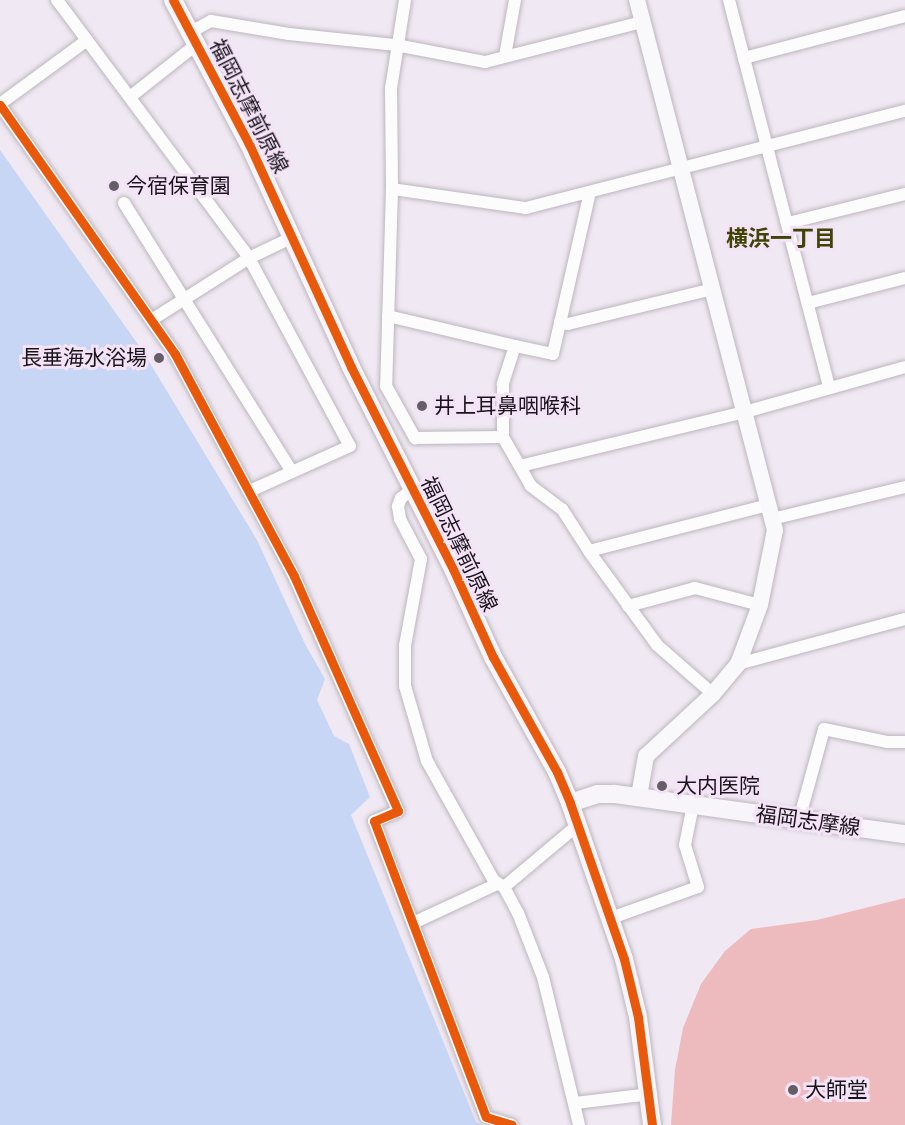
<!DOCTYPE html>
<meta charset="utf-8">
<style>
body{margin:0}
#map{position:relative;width:905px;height:1125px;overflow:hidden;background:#f0e8f2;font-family:Karla,"Noto Sans JP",sans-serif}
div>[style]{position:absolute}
.forest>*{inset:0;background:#edbabd}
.water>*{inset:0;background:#c7d6f5}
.roads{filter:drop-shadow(0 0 2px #bcb6be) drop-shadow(0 0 2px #bcb6be)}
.street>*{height:12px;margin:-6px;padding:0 6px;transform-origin:6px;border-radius:6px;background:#fdfcfd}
.secondary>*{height:16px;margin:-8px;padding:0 8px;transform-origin:8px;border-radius:8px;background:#f9f8fb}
.primary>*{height:18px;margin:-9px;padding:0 9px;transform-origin:9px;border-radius:9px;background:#f7f5fa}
.cycleway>*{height:9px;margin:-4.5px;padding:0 4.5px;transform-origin:4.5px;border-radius:4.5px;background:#e8590c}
.dots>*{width:16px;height:16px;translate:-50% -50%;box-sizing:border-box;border:3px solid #f4e3f7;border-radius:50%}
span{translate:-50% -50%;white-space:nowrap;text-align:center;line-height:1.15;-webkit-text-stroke:6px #f4e3f7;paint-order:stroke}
.street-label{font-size:21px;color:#19131a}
.poi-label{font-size:21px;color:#19131a}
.left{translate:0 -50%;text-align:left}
.right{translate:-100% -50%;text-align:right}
.neighbourhood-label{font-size:22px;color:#3f4404;font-weight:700}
</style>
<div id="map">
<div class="forest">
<i style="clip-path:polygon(905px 898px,905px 1125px,671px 1125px,675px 1070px,683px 1028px,701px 984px,725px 951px,751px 929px,817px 920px)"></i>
</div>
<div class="water">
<i style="clip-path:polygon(0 150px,142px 350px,257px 540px,305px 644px,325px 679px,317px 700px,334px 736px,349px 744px,370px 797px,351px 815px,476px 1122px,483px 1125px,0 1125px)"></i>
</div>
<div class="roads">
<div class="street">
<i style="left:57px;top:0;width:322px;rotate:53.3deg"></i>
<i style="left:249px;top:258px;width:49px;rotate:-25.5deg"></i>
<i style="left:405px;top:0;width:89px;rotate:99deg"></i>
<i style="left:391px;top:88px;width:101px;rotate:89.4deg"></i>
<i style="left:392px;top:189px;width:197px;rotate:91.7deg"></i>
<i style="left:386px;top:386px;width:60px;rotate:60.9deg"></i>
<i style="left:415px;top:438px;width:88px;rotate:-0.7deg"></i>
<i style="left:729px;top:0;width:400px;rotate:75.5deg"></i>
<i style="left:191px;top:32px;width:23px;rotate:-29deg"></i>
<i style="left:211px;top:21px;width:79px;rotate:9.5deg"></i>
<i style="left:289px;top:34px;width:108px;rotate:5.9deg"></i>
<i style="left:396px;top:45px;width:91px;rotate:10.8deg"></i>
<i style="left:485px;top:62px;width:162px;rotate:-14.3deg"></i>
<i style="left:505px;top:56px;width:57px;rotate:-79.9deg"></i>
<i style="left:744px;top:58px;width:166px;rotate:-14.6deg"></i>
<i style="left:130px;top:97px;width:85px;rotate:-38.3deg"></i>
<i style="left:0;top:104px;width:108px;rotate:-36.3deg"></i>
<i style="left:0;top:105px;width:304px;rotate:54.9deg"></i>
<i style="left:175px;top:354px;width:252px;rotate:61.8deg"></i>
<i style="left:294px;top:576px;width:257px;rotate:66.1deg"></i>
<i style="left:398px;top:811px;width:26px;rotate:157deg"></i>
<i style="left:374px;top:821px;width:316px;rotate:69.3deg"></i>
<i style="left:486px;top:1117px;width:27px;rotate:17deg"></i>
<i style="left:392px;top:189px;width:135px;rotate:8.1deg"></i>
<i style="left:526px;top:208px;width:391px;rotate:-14.4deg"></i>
<i style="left:590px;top:192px;width:166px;rotate:102.9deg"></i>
<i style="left:553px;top:354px;width:39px;rotate:-168deg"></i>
<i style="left:515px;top:346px;width:40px;rotate:108deg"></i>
<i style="left:503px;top:384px;width:53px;rotate:90deg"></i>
<i style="left:503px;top:437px;width:56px;rotate:60.3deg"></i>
<i style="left:531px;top:486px;width:39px;rotate:37deg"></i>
<i style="left:562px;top:509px;width:54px;rotate:57.2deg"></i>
<i style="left:591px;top:554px;width:112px;rotate:54deg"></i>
<i style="left:657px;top:645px;width:74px;rotate:41.2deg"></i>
<i style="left:124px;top:203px;width:317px;rotate:58deg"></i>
<i style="left:788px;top:223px;width:121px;rotate:-13.9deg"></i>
<i style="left:808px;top:303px;width:100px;rotate:-14.5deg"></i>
<i style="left:388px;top:316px;width:130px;rotate:13.3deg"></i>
<i style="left:153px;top:319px;width:114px;rotate:-32.4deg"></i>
<i style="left:249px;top:258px;width:213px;rotate:61.8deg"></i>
<i style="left:350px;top:446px;width:110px;rotate:155.8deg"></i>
<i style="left:560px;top:322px;width:8px;rotate:14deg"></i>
<i style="left:568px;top:324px;width:149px;rotate:-13.6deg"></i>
<i style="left:520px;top:466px;width:231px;rotate:-13.5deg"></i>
<i style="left:745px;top:412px;width:166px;rotate:-15.7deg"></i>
<i style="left:413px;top:489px;width:15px;rotate:143deg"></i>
<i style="left:401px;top:498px;width:9px;rotate:111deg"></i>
<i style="left:398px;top:506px;width:13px;rotate:81deg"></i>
<i style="left:400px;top:519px;width:45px;rotate:62.3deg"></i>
<i style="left:421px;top:559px;width:87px;rotate:100.5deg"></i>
<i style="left:405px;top:645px;width:41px;rotate:90deg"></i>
<i style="left:405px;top:686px;width:78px;rotate:73.7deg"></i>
<i style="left:427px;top:761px;width:137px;rotate:60.8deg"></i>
<i style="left:494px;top:881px;width:12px;rotate:31deg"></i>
<i style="left:504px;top:887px;width:30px;rotate:62deg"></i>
<i style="left:518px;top:913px;width:69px;rotate:68.7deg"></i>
<i style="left:543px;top:977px;width:152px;rotate:76.3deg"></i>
<i style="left:772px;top:519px;width:137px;rotate:-13.5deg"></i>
<i style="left:589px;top:551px;width:185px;rotate:-14.4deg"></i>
<i style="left:628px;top:606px;width:69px;rotate:-15deg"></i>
<i style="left:695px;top:588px;width:67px;rotate:14.7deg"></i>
<i style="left:738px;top:664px;width:173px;rotate:-15.1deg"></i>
<i style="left:799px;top:820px;width:94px;rotate:-74.6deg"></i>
<i style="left:824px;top:729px;width:64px;rotate:11.7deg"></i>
<i style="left:887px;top:742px;width:18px"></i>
<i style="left:504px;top:887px;width:97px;rotate:-40deg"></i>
<i style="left:611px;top:918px;width:92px;rotate:-19.6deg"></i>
<i style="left:698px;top:887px;width:44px;rotate:-107.2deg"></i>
<i style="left:685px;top:845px;width:41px;rotate:-78.7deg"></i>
<i style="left:413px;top:923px;width:93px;rotate:-24.9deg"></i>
<i style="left:575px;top:1103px;width:76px;rotate:-6.8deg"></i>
</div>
<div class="secondary">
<i style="left:637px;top:0;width:548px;rotate:75.41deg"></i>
<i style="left:775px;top:530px;width:76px;rotate:101.3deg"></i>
<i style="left:760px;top:605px;width:63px;rotate:110.4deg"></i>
<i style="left:738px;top:664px;width:39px;rotate:130deg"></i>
<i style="left:713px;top:694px;width:91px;rotate:137.2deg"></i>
<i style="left:646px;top:756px;width:41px;rotate:99.9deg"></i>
</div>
<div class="primary">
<i style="left:173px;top:0;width:163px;rotate:62.2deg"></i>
<i style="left:249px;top:144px;width:245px;rotate:65.4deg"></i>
<i style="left:351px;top:367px;width:226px;rotate:63.2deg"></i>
<i style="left:453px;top:569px;width:97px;rotate:65.6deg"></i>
<i style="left:493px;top:657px;width:132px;rotate:60.9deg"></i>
<i style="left:557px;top:772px;width:34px;rotate:67deg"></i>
<i style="left:570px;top:803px;width:165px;rotate:70.9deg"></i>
<i style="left:624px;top:959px;width:60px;rotate:76.4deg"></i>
<i style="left:638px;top:1017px;width:109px;rotate:82.6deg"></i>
<i style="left:570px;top:803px;width:28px;rotate:-18deg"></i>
<i style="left:597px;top:794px;width:18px"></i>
<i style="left:615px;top:794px;width:293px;rotate:7.9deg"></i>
</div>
</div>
<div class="cycleway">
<i style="left:173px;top:0;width:163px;rotate:62.2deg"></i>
<i style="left:249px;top:144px;width:245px;rotate:65.4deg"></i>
<i style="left:351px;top:367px;width:226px;rotate:63.2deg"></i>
<i style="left:453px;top:569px;width:97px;rotate:65.6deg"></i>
<i style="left:493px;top:657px;width:132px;rotate:60.9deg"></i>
<i style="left:557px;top:772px;width:34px;rotate:67deg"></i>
<i style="left:570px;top:803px;width:165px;rotate:70.9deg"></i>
<i style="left:624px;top:959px;width:60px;rotate:76.4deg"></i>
<i style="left:638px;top:1017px;width:109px;rotate:82.6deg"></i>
<i style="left:0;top:105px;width:304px;rotate:54.9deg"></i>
<i style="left:175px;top:354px;width:252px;rotate:61.8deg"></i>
<i style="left:294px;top:576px;width:257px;rotate:66.1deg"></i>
<i style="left:398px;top:811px;width:26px;rotate:157deg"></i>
<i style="left:374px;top:821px;width:316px;rotate:69.3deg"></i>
<i style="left:486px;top:1117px;width:27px;rotate:17deg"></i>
</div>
<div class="dots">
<i style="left:114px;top:186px;background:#645e66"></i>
<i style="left:159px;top:358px;background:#645e66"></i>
<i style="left:422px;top:406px;background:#645e66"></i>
<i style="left:662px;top:786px;background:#645e66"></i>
<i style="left:793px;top:1090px;background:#645e66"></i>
</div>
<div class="street-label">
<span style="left:249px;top:106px;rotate:63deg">福岡志摩前原線</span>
<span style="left:459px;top:544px;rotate:64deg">福岡志摩前原線</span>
<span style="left:808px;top:821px;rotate:8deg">福岡志摩線</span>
</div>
<div class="poi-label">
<span class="left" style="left:126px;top:186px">今宿保育園</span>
<span class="right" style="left:147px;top:358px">長垂海水浴場</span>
<span class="left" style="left:434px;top:406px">井上耳鼻咽喉科</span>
<span class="left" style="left:676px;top:786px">大内医院</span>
<span class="left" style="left:805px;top:1090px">大師堂</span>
</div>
<div class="neighbourhood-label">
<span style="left:781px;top:240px">横浜一丁目</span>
</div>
</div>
